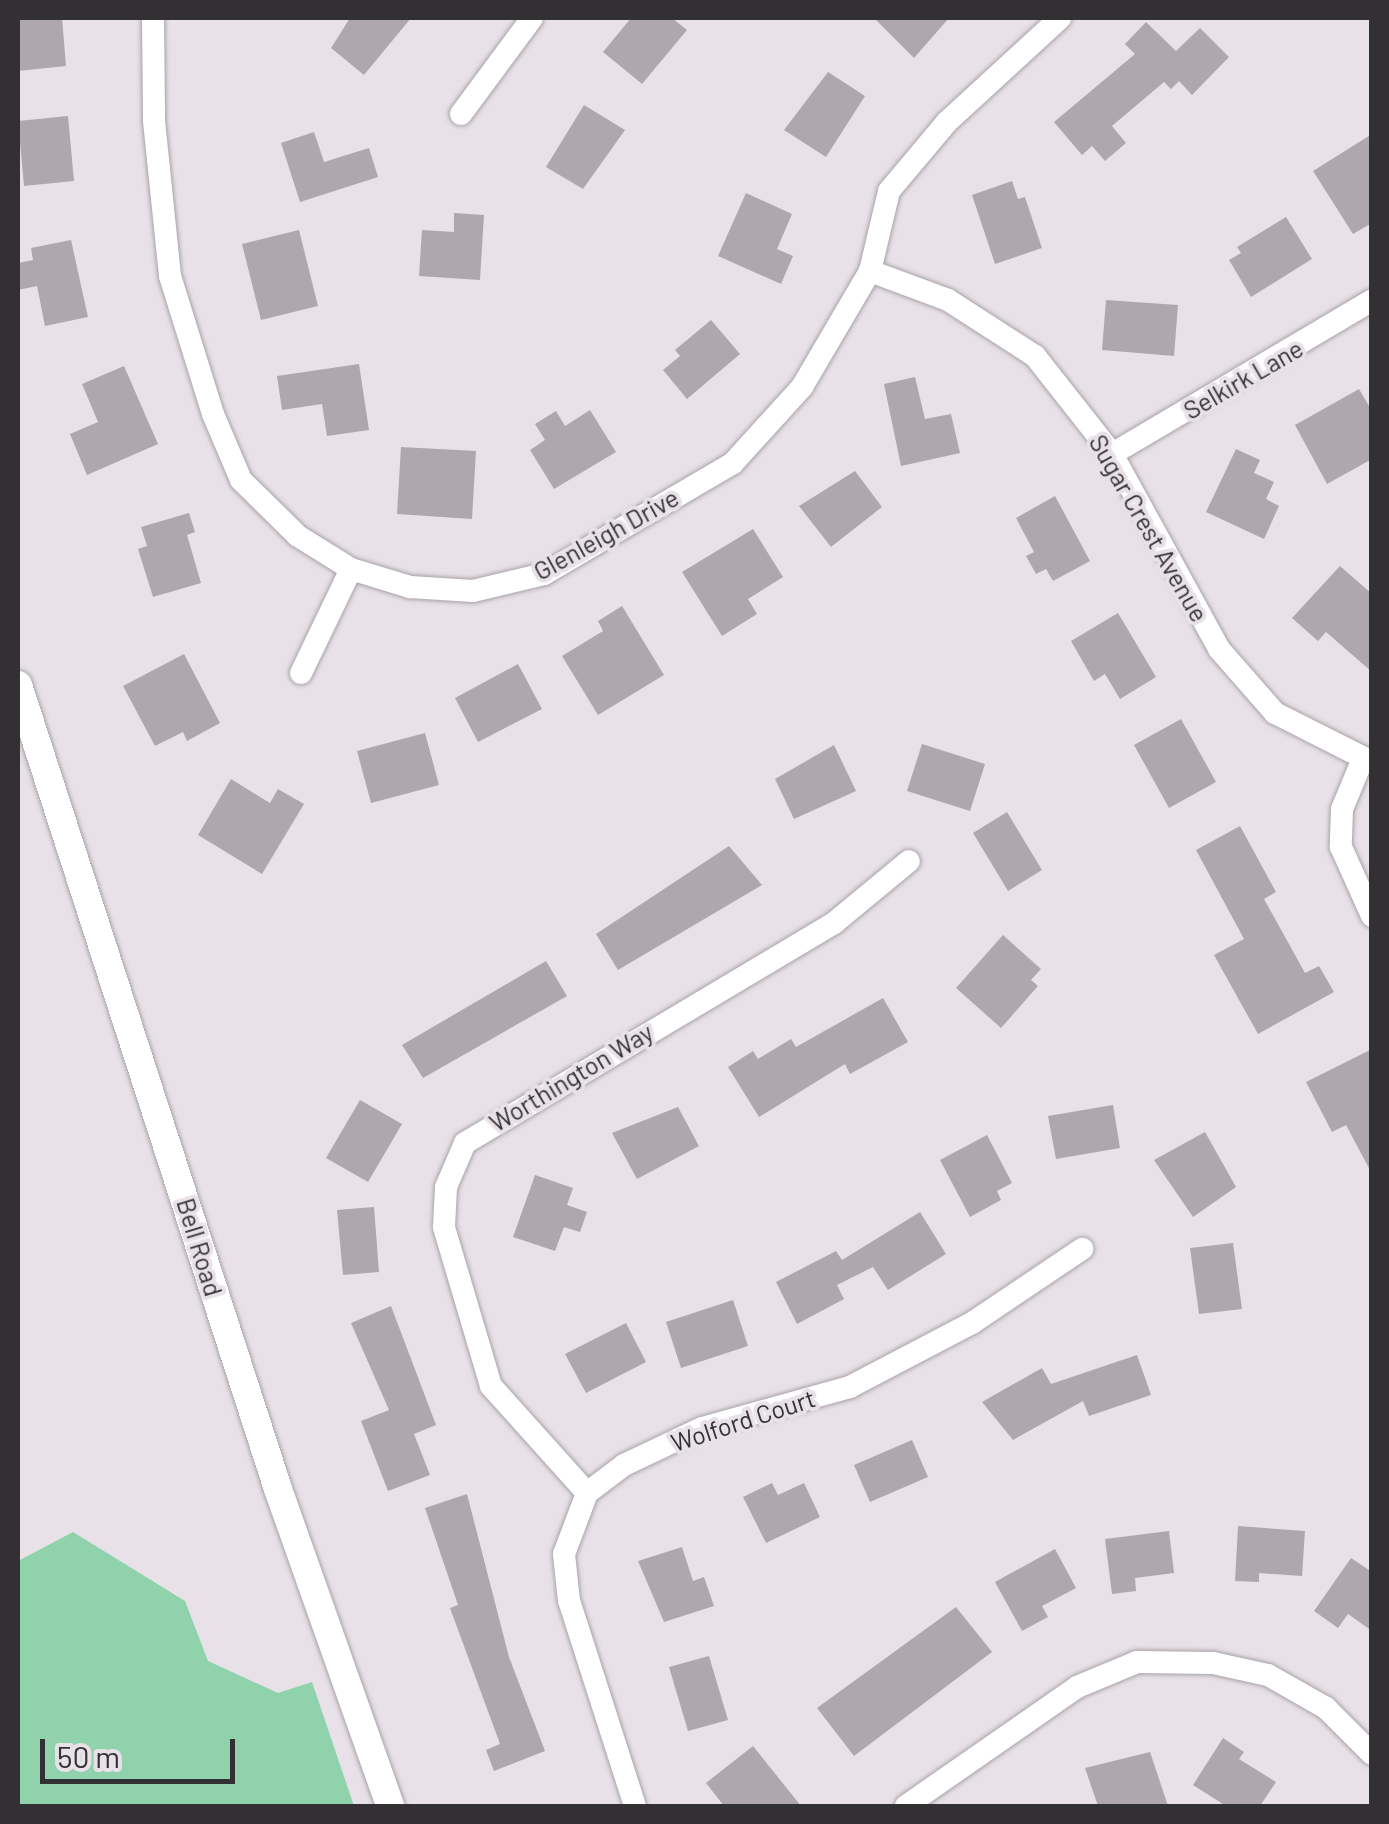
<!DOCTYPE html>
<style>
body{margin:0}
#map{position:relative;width:1389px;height:1824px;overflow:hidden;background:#e8e2e8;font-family:Barlow,sans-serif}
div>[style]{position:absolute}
.green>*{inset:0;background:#8fd2ab}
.building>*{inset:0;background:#aea8ad}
.roads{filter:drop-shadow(0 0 2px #a9a3a8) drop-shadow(0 0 2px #a9a3a8)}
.minor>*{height:22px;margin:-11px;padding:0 11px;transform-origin:11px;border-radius:11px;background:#fff}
.tertiary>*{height:28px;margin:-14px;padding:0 14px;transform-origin:14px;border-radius:14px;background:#fff}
span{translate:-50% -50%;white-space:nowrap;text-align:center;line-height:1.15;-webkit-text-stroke:8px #e8e2e8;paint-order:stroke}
.street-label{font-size:25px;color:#323032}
.frame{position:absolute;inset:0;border:20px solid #323032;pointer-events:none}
.scale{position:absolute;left:40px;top:1739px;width:195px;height:45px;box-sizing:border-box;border:5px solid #323032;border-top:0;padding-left:12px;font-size:30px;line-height:35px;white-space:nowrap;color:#323032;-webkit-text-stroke:8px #e8e2e8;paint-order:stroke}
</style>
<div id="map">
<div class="green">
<i style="clip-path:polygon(73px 1532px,185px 1601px,208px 1661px,278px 1693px,312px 1682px,354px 1806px,18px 1806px,18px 1561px)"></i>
</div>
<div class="building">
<i style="clip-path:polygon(18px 18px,62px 18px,66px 66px,18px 71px)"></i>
<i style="clip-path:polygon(350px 18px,411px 18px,364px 75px,331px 48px)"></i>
<i style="clip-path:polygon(631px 18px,672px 18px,687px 30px,642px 84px,603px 52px)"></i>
<i style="clip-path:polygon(874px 18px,949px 18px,914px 58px)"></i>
<i style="clip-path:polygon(1146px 22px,1176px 51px,1200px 28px,1229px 57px,1192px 95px,1179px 81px,1171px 89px,1164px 82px,1112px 126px,1126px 143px,1105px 161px,1092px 146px,1082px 155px,1054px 122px,1135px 54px,1125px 44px)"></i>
<i style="clip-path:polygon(828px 72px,865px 96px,826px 157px,784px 130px)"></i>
<i style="clip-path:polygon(584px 105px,625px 130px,583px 189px,546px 167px)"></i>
<i style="clip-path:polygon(68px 116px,74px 181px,24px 186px,18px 121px)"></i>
<i style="clip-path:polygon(314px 132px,324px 162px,369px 148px,378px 177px,300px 202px,281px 143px)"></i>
<i style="clip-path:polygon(1372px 134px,1372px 223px,1353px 234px,1313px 171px)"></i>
<i style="clip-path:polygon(1012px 181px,1018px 199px,1025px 197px,1042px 248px,995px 264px,972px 195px)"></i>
<i style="clip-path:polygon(746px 193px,792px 214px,777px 249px,793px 256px,781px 284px,718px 256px)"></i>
<i style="clip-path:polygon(454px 213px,484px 215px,480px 280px,419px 276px,422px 230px,454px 232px)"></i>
<i style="clip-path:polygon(1286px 217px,1312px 259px,1251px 297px,1229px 260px,1241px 253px,1237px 247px)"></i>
<i style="clip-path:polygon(299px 230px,318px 306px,261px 320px,242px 244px)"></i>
<i style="clip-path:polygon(71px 240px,88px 317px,45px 326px,37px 286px,18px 290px,18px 263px,33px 260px,31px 248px)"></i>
<i style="clip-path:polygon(1106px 300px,1178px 305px,1174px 356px,1102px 350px)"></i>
<i style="clip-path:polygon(711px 320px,740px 354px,687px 399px,663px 370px,680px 356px,675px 350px)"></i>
<i style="clip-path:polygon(359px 364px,369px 430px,327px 436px,322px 404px,282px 410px,277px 376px)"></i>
<i style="clip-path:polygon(124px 366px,158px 444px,87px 475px,70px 434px,98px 422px,82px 384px)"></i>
<i style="clip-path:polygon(915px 377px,925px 419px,951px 414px,960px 453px,901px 466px,884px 384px)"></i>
<i style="clip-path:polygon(1359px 389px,1372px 411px,1372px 459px,1327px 484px,1295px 425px)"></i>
<i style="clip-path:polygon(590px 410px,616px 452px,554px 489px,530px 450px,545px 440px,535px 424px,556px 411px,565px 426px)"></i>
<i style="clip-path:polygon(401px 447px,476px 451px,472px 519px,397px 514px)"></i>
<i style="clip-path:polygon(1236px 449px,1260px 460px,1254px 473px,1274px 482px,1266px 499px,1279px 506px,1264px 539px,1206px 512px)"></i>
<i style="clip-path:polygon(855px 471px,882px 507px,831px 547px,799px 506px)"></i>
<i style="clip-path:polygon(1055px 496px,1090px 561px,1053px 581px,1046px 569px,1036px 574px,1026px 556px,1034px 552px,1016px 518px)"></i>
<i style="clip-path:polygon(189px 513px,195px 532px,187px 535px,201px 583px,153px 597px,138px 549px,147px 546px,141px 527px)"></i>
<i style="clip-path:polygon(753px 529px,783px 577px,748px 599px,757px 614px,722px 636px,682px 572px)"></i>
<i style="clip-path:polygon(1340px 566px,1372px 594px,1372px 672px,1326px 632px,1318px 641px,1292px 618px)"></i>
<i style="clip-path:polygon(622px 606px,664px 675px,598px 715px,562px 656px,603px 631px,598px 621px)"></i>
<i style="clip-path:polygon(1118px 613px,1156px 677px,1120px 699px,1105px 674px,1094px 681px,1071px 641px)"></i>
<i style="clip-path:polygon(184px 654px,220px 723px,187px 741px,183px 732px,155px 746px,123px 686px)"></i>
<i style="clip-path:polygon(518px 664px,542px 709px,478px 742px,455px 698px)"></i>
<i style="clip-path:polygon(1181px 719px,1216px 782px,1169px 808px,1134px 745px)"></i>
<i style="clip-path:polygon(425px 733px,439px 785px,371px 803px,357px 751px)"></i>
<i style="clip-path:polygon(922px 744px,985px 764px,970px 811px,907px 791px)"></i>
<i style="clip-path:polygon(834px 745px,856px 791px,794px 819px,775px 779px)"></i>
<i style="clip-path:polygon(231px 779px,270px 803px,278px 789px,304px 804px,262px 874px,198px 835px)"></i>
<i style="clip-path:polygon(1007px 812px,1042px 870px,1008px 891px,973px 833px)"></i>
<i style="clip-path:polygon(1240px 826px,1276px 892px,1264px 899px,1305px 973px,1319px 966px,1334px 992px,1258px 1034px,1214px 955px,1244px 939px,1196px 850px)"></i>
<i style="clip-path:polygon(729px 846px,762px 885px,618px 970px,596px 934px)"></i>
<i style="clip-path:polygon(1003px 935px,1041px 969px,1031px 980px,1038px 986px,1001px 1028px,956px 988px)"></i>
<i style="clip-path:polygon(546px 961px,567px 996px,423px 1078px,402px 1045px)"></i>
<i style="clip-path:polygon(883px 998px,908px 1042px,850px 1074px,845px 1064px,759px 1117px,728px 1067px,753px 1051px,758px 1059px,791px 1039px,796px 1047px)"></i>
<i style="clip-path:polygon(1372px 1049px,1372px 1174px,1346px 1125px,1332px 1132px,1306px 1082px)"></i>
<i style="clip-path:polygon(360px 1100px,402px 1124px,368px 1182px,326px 1158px)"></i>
<i style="clip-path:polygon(1113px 1105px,1120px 1148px,1056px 1159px,1048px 1116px)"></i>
<i style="clip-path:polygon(678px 1107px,699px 1146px,637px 1179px,612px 1133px)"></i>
<i style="clip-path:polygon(1205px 1132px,1236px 1187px,1193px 1217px,1154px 1160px)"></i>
<i style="clip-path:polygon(987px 1135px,1012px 1183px,997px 1191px,1001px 1200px,970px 1217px,940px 1160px)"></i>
<i style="clip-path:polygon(535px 1175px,573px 1188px,567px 1205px,587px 1212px,580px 1232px,564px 1227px,555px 1251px,513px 1237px)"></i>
<i style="clip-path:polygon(374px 1207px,379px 1272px,343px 1275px,337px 1210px)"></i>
<i style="clip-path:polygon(920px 1212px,946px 1254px,888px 1290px,873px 1267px,837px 1285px,844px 1299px,797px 1324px,776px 1282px,836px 1251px,842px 1260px)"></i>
<i style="clip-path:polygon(1233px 1243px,1242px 1309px,1199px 1314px,1190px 1248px)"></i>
<i style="clip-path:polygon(733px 1300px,748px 1346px,681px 1368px,666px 1322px)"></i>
<i style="clip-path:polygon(391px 1306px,436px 1425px,414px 1434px,430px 1475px,388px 1491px,361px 1421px,389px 1410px,351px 1323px)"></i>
<i style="clip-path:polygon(626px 1323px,646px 1362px,586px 1393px,565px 1354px)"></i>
<i style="clip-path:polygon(1137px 1355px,1151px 1395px,1089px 1416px,1083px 1401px,1013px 1440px,982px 1402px,1042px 1368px,1051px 1384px)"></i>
<i style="clip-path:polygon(912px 1440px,928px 1477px,870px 1502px,854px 1465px)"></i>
<i style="clip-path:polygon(772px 1483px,778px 1495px,804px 1483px,820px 1517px,766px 1543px,743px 1497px)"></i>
<i style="clip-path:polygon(467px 1494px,509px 1657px,545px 1751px,494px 1771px,486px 1750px,500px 1744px,450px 1608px,458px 1605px,425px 1508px)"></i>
<i style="clip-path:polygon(1238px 1526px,1305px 1531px,1302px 1576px,1259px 1573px,1259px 1582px,1235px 1581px)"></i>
<i style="clip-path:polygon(1169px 1531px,1174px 1573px,1135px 1578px,1136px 1591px,1112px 1594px,1105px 1539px)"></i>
<i style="clip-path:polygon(682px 1547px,693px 1581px,704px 1577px,714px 1606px,664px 1622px,638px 1561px)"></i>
<i style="clip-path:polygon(1055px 1549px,1076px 1588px,1042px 1606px,1048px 1617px,1022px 1631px,995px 1582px)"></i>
<i style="clip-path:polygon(1351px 1558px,1372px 1572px,1372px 1631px,1348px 1614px,1338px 1628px,1314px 1611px)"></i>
<i style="clip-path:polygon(956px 1607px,992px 1652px,854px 1756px,817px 1708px)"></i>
<i style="clip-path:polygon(709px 1656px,728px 1720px,688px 1731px,669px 1667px)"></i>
<i style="clip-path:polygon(1223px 1738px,1244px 1752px,1239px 1759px,1276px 1782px,1260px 1806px,1226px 1806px,1193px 1785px)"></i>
<i style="clip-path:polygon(753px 1746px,801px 1806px,724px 1806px,706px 1783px)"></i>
<i style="clip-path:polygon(1150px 1752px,1168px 1806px,1098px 1806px,1085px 1768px)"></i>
</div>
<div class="roads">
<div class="minor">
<i style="left:153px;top:18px;width:103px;rotate:89.4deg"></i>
<i style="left:154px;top:121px;width:156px;rotate:84.1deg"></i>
<i style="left:170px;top:276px;width:145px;rotate:72.7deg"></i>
<i style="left:213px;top:414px;width:72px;rotate:67deg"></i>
<i style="left:241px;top:480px;width:80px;rotate:44.5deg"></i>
<i style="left:298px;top:536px;width:62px;rotate:31.9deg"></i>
<i style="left:351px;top:569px;width:62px;rotate:17deg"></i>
<i style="left:410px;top:587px;width:63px;rotate:3.6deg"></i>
<i style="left:473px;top:591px;width:73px;rotate:-13.5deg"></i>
<i style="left:544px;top:574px;width:219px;rotate:-30.4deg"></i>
<i style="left:733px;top:463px;width:103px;rotate:-47.8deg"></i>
<i style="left:802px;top:387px;width:134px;rotate:-59.6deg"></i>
<i style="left:870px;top:271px;width:82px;rotate:-76.6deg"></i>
<i style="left:889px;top:191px;width:90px;rotate:-50deg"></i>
<i style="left:947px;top:122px;width:154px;rotate:-42.6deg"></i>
<i style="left:461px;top:114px;width:119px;rotate:-53.5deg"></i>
<i style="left:870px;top:271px;width:83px;rotate:20.4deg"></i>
<i style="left:948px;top:300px;width:103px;rotate:32.8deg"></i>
<i style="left:1035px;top:356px;width:125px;rotate:51.8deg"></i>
<i style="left:1112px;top:454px;width:222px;rotate:61.2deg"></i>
<i style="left:1219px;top:649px;width:85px;rotate:48.8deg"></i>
<i style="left:1275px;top:713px;width:109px;rotate:26.8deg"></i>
<i style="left:1112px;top:454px;width:302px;rotate:-30.6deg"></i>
<i style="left:301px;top:673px;width:115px;rotate:-64.3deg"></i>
<i style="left:1362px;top:761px;width:52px;rotate:112.6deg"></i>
<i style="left:1342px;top:809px;width:38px;rotate:92deg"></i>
<i style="left:1341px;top:847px;width:76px;rotate:65.8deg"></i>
<i style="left:587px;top:1493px;width:144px;rotate:-131.9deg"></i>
<i style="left:491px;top:1386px;width:166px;rotate:-106.5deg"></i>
<i style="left:444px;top:1227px;width:40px;rotate:-87.1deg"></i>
<i style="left:446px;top:1187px;width:48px;rotate:-66.6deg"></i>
<i style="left:465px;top:1143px;width:430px;rotate:-30.8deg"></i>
<i style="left:834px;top:923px;width:97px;rotate:-39.6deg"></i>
<i style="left:635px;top:1806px;width:215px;rotate:-107.8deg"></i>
<i style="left:569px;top:1601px;width:47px;rotate:-96.1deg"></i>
<i style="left:564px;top:1554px;width:65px;rotate:-69.3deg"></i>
<i style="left:587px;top:1493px;width:46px;rotate:-37.1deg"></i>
<i style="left:624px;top:1465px;width:86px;rotate:-25.4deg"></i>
<i style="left:702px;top:1428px;width:154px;rotate:-15.5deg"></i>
<i style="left:850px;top:1387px;width:138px;rotate:-27.7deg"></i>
<i style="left:972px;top:1323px;width:133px;rotate:-33.9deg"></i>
<i style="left:906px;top:1806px;width:208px;rotate:-34.8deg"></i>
<i style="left:1077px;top:1687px;width:65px;rotate:-22.6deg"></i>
<i style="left:1137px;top:1662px;width:76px;rotate:0.8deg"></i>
<i style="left:1213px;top:1663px;width:56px;rotate:12.3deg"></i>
<i style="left:1268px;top:1675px;width:67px;rotate:29.6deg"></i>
<i style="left:1326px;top:1708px;width:65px;rotate:45deg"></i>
</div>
<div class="tertiary">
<i style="left:18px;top:685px;width:845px;rotate:72.08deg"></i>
<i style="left:278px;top:1489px;width:336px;rotate:70.5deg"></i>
</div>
</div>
<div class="street-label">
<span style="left:1243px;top:379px;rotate:-30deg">Selkirk Lane</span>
<span style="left:1149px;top:528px;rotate:60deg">Sugar Crest Avenue</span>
<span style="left:606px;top:534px;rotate:-29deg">Glenleigh Drive</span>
<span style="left:571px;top:1077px;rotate:-31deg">Worthington Way</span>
<span style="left:200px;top:1247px;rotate:73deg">Bell Road</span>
<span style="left:743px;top:1420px;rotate:-18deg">Wolford Court</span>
</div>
<div class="frame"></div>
<div class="scale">50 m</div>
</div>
